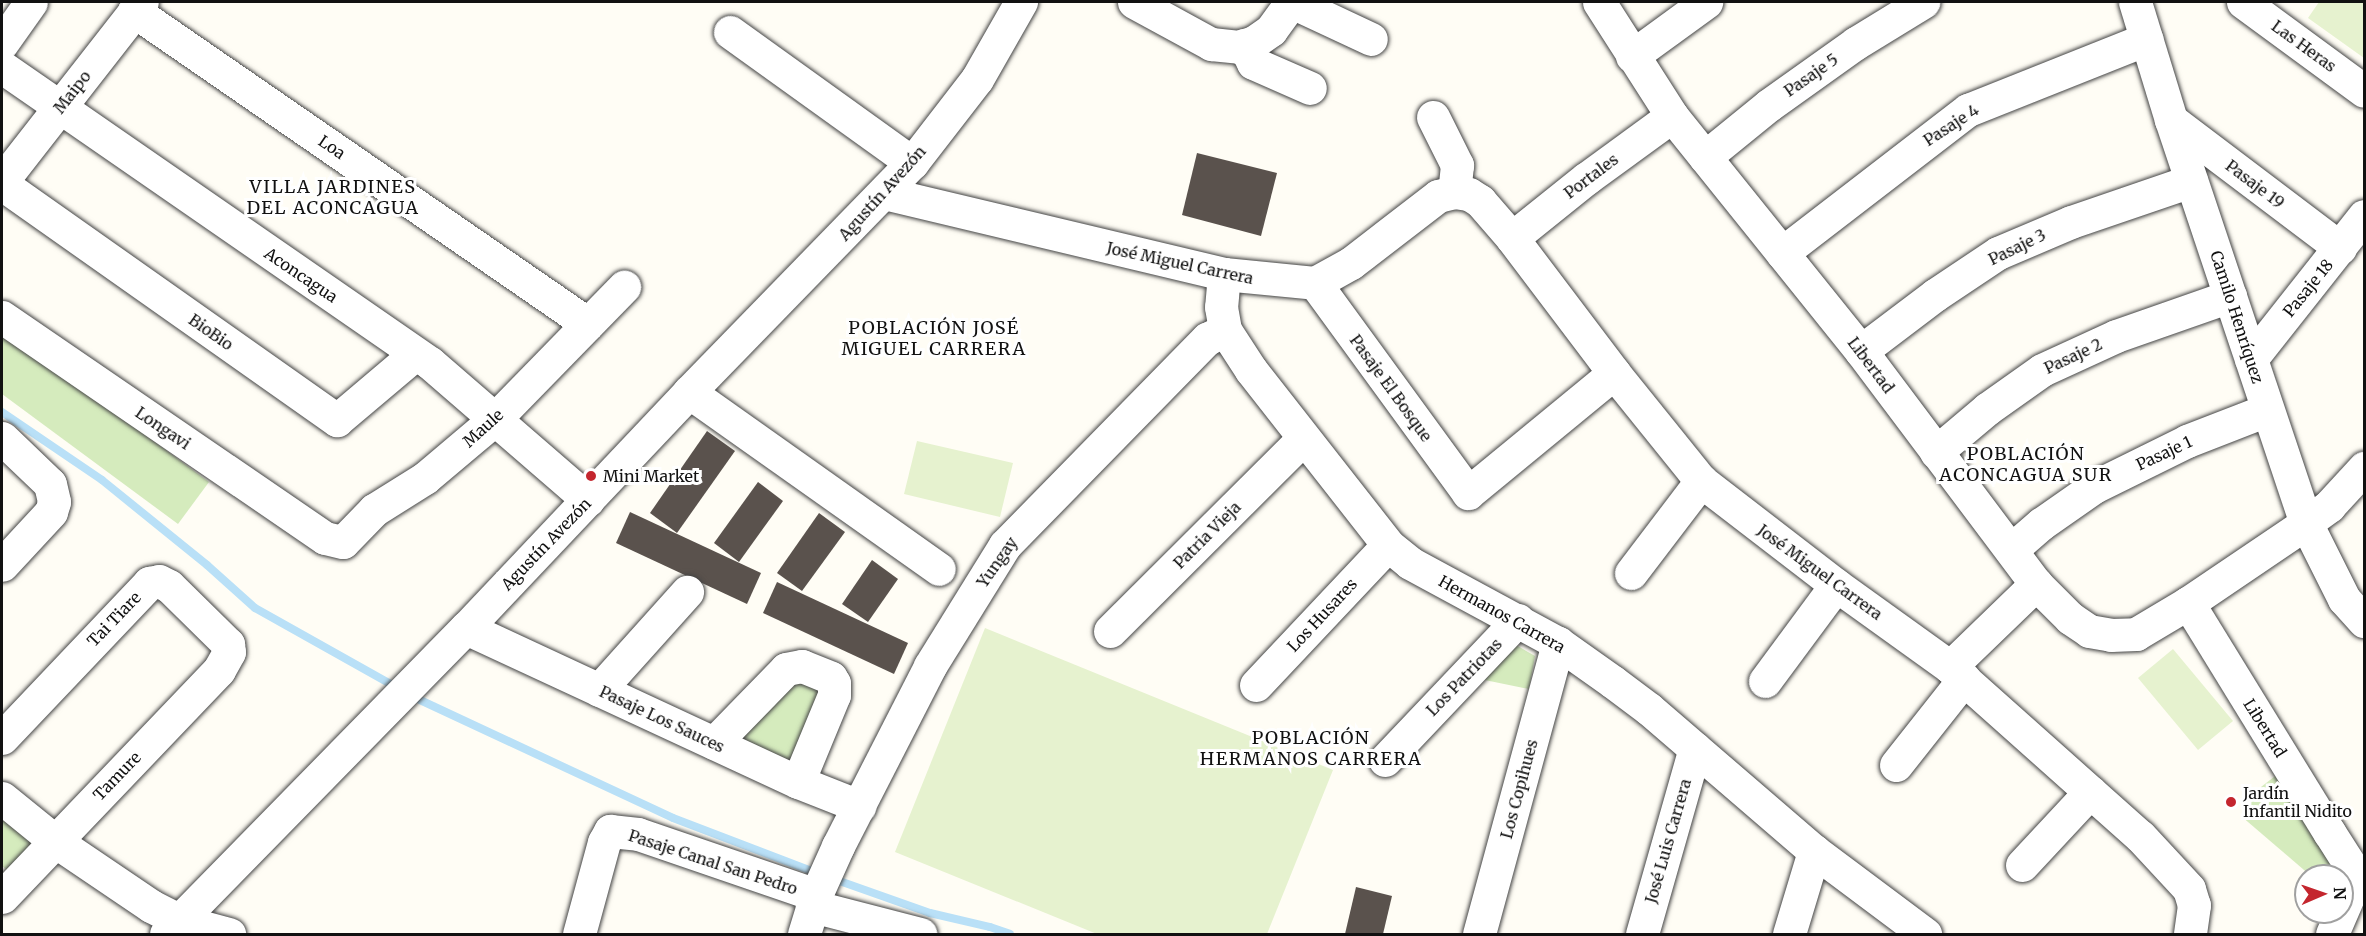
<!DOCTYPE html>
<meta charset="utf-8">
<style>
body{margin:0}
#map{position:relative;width:2366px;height:936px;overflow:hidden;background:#fffdf5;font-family:Merriweather,serif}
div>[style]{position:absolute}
.green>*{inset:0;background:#d5ebbd}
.pitch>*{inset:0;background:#e6f2cf}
.stream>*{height:8px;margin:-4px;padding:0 4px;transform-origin:4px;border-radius:4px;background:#b9e0f7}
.building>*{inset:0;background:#5a524d}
.roads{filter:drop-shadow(0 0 2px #444) drop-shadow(0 0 2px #444)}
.minor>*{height:33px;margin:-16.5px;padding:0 16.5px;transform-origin:16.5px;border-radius:16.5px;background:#fff}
.dots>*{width:16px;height:16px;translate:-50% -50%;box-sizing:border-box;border:3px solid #fff;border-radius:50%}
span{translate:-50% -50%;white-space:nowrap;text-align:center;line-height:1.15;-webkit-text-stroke:6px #fff;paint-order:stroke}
.street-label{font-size:16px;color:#111}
.poi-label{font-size:16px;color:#111}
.left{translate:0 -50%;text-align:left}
.neighbourhood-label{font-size:18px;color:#111;letter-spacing:1.5px}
.frame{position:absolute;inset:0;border:3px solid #111;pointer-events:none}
.north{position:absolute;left:2294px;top:864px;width:60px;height:60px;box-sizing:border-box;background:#fff;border:2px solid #a0a0a0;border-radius:50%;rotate:88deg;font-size:16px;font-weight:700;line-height:24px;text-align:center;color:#111}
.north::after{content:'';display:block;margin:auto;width:21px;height:27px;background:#c4262e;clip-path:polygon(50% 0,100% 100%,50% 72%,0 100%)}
</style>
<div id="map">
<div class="green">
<i style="clip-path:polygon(2px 329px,209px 482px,178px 524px,2px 394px)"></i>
<i style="clip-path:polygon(1509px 641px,1535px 656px,1529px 689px,1475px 678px)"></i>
<i style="clip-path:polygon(795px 672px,827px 686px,797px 768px,730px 738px)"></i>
<i style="clip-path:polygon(2279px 773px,2342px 876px,2311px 876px,2241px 816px,2261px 787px)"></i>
<i style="clip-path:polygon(2px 814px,37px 841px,7px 870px,2px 866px)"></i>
</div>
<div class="pitch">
<i style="clip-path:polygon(2319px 2px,2364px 2px,2364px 58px,2308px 18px)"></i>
<i style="clip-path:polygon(917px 441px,1013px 463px,1000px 517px,904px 494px)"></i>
<i style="clip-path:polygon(985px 628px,1333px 770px,1267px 934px,1097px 934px,895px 852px)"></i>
<i style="clip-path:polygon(2173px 649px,2233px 721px,2198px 750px,2138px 678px)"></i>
</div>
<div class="stream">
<i style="left:2px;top:412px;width:121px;rotate:34.2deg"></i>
<i style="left:102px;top:480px;width:135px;rotate:39deg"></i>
<i style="left:207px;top:565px;width:64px;rotate:41.9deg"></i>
<i style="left:255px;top:608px;width:157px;rotate:29.3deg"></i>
<i style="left:420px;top:700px;width:279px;rotate:25deg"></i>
<i style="left:673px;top:818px;width:154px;rotate:20.9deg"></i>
<i style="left:831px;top:878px;width:105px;rotate:19.5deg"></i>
<i style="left:930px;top:913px;width:62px;rotate:13.1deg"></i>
<i style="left:990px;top:927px;width:21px;rotate:19deg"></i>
</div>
<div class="building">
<i style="clip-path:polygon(1197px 153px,1277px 173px,1261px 236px,1182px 215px)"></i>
<i style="clip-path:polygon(707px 431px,735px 451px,677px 533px,650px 513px)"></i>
<i style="clip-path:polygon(758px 482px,783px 501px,739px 562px,714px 543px)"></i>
<i style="clip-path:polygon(630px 512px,761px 573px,747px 604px,616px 543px)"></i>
<i style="clip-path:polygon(819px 513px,845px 532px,802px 591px,777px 573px)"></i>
<i style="clip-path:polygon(872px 560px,898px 579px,868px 622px,842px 604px)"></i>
<i style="clip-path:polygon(777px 582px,908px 643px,894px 674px,763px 613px)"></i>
<i style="clip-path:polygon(1356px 887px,1392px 896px,1383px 934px,1345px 934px)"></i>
</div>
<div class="roads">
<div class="minor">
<i style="left:1134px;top:2px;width:88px;rotate:28.6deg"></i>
<i style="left:1211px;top:44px;width:28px;rotate:6deg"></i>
<i style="left:1239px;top:47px;width:16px;rotate:-18deg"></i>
<i style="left:1254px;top:42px;width:21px;rotate:-35deg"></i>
<i style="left:1271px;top:30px;width:34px;rotate:-54deg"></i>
<i style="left:1292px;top:2px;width:87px;rotate:25.1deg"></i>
<i style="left:1599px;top:2px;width:135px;rotate:57.4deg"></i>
<i style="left:1672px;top:116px;width:302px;rotate:51.2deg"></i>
<i style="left:1861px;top:351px;width:291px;rotate:53.1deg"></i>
<i style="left:2036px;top:584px;width:48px;rotate:45deg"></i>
<i style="left:2070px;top:618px;width:23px;rotate:34deg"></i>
<i style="left:2089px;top:631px;width:22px;rotate:10deg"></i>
<i style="left:2111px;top:635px;width:25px;rotate:-2deg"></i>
<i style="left:2136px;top:634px;width:61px;rotate:-30.8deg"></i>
<i style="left:2188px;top:603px;width:143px;rotate:-34.1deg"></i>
<i style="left:2306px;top:523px;width:29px;rotate:-36deg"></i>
<i style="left:2329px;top:506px;width:52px;rotate:-47.4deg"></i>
<i style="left:2135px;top:2px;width:123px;rotate:73deg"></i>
<i style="left:2171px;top:120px;width:425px;rotate:71.5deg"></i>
<i style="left:2306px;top:523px;width:85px;rotate:63.4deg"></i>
<i style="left:2344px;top:599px;width:30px;rotate:48deg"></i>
<i style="left:2243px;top:2px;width:150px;rotate:36.3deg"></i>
<i style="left:134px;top:11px;width:551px;rotate:34.58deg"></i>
<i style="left:730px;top:32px;width:224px;rotate:35.7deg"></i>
<i style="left:2px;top:43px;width:50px;rotate:-54.7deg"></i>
<i style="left:1244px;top:45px;width:20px;rotate:63deg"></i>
<i style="left:1253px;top:63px;width:62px;rotate:23.7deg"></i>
<i style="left:1632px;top:56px;width:92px;rotate:-36.1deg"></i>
<i style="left:2px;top:67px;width:520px;rotate:34.67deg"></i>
<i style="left:430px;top:363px;width:209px;rotate:40.9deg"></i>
<i style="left:1433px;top:117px;width:54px;rotate:63.4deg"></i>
<i style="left:1457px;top:165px;width:27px;rotate:96deg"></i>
<i style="left:2171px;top:120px;width:212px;rotate:37.1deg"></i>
<i style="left:1705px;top:157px;width:82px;rotate:-39.1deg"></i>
<i style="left:1769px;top:105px;width:107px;rotate:-35.5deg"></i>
<i style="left:1856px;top:43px;width:79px;rotate:-31.5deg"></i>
<i style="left:2px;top:181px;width:227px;rotate:-52deg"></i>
<i style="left:2px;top:184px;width:410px;rotate:35.2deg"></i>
<i style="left:337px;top:420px;width:102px;rotate:-40.2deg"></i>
<i style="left:884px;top:193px;width:350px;rotate:13.4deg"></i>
<i style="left:1224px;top:274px;width:91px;rotate:5.6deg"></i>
<i style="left:1315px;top:283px;width:41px;rotate:-29.1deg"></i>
<i style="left:1351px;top:263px;width:110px;rotate:-37.6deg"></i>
<i style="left:1438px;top:196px;width:16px;rotate:-14deg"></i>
<i style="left:1454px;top:192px;width:15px;rotate:8deg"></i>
<i style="left:1469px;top:194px;width:13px;rotate:32deg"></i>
<i style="left:1480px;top:201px;width:49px;rotate:49.1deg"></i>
<i style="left:1512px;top:238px;width:169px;rotate:52.9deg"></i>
<i style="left:1614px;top:373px;width:139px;rotate:51.1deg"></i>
<i style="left:1701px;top:481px;width:170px;rotate:37.6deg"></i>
<i style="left:1836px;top:585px;width:140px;rotate:35.7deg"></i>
<i style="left:1950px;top:667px;width:254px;rotate:41.7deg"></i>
<i style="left:2140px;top:836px;width:72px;rotate:47.2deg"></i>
<i style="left:2189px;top:889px;width:17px;rotate:73deg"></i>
<i style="left:2194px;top:905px;width:29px;rotate:98deg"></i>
<i style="left:1512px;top:238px;width:96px;rotate:-38.7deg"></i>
<i style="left:1587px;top:178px;width:105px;rotate:-36.1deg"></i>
<i style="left:1782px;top:253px;width:235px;rotate:-37.6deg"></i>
<i style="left:1968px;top:110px;width:192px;rotate:-21.7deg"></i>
<i style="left:1224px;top:274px;width:33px;rotate:95deg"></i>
<i style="left:1221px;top:307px;width:23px;rotate:80deg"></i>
<i style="left:1225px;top:330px;width:48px;rotate:57deg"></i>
<i style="left:1251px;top:370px;width:222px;rotate:51.9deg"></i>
<i style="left:1388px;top:545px;width:28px;rotate:39deg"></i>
<i style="left:1410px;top:563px;width:168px;rotate:28.4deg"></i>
<i style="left:1558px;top:643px;width:67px;rotate:35.3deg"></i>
<i style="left:1613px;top:682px;width:45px;rotate:36.9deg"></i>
<i style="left:1649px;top:709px;width:218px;rotate:40.7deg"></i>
<i style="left:1814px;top:851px;width:139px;rotate:36.8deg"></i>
<i style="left:1315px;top:283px;width:260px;rotate:53.9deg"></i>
<i style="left:1468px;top:493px;width:189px;rotate:-39.4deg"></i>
<i style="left:2px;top:317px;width:391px;rotate:34.4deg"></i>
<i style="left:325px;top:538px;width:18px;rotate:13deg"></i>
<i style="left:343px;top:542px;width:45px;rotate:-45.9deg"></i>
<i style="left:374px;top:510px;width:60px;rotate:-32.1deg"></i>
<i style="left:425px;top:478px;width:92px;rotate:-40.1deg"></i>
<i style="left:495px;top:419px;width:185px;rotate:-45.7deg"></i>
<i style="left:1861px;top:351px;width:93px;rotate:-37.1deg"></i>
<i style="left:1935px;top:295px;width:76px;rotate:-33.7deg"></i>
<i style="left:1998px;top:253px;width:79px;rotate:-23deg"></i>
<i style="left:2071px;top:222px;width:127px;rotate:-18.9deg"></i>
<i style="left:2251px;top:359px;width:182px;rotate:-51.7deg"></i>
<i style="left:689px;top:392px;width:306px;rotate:35.3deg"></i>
<i style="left:2px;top:438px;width:66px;rotate:43.8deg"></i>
<i style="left:50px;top:484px;width:18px;rotate:77deg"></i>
<i style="left:54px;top:502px;width:10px;rotate:107deg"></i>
<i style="left:51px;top:512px;width:72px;rotate:132.8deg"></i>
<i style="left:1936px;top:452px;width:67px;rotate:-40.1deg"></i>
<i style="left:1987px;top:409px;width:67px;rotate:-35.3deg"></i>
<i style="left:2042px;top:370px;width:81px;rotate:-24.7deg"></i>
<i style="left:2116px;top:336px;width:121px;rotate:-19.3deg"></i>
<i style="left:2011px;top:550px;width:40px;rotate:-41deg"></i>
<i style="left:2041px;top:524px;width:65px;rotate:-34.9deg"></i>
<i style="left:2094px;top:487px;width:104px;rotate:-26.3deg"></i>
<i style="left:2187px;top:441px;width:86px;rotate:-21.2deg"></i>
<i style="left:1631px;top:573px;width:116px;rotate:-52.7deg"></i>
<i style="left:2188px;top:603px;width:269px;rotate:58.4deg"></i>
<i style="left:2329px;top:832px;width:52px;rotate:57.5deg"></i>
<i style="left:2357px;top:876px;width:8px;rotate:30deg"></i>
<i style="left:466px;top:628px;width:366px;rotate:24.9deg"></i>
<i style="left:798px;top:782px;width:66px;rotate:21.5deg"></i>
<i style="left:1110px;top:631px;width:272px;rotate:-44.9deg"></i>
<i style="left:1950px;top:667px;width:120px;rotate:-44deg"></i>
<i style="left:1765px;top:681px;width:119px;rotate:-53.5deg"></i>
<i style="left:1256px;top:685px;width:192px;rotate:-46.7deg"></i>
<i style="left:599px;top:690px;width:132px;rotate:-48.1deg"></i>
<i style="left:2px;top:738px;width:214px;rotate:-46.5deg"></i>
<i style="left:149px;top:583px;width:10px;rotate:-11deg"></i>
<i style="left:159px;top:581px;width:11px;rotate:27deg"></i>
<i style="left:169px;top:586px;width:83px;rotate:44.5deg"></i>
<i style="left:228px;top:644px;width:8px;rotate:83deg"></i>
<i style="left:229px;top:652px;width:21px;rotate:119deg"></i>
<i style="left:219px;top:670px;width:314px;rotate:133.7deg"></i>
<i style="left:714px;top:743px;width:103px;rotate:-45.8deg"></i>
<i style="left:786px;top:669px;width:16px;rotate:-11deg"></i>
<i style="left:802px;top:666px;width:31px;rotate:22deg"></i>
<i style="left:831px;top:678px;width:6px;rotate:59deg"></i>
<i style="left:834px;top:683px;width:12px;rotate:90deg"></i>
<i style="left:834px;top:695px;width:94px;rotate:112.5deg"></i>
<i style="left:1385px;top:760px;width:193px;rotate:-46.5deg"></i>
<i style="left:1896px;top:765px;width:110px;rotate:-51.7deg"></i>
<i style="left:2px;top:798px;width:68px;rotate:39.1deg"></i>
<i style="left:55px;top:841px;width:116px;rotate:34.1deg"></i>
<i style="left:151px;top:906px;width:33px;rotate:27deg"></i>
<i style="left:180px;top:921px;width:51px;rotate:14.9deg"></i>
<i style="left:2022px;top:865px;width:100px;rotate:-47deg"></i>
<i style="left:812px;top:906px;width:112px;rotate:14.5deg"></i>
<i style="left:166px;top:934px;width:429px;rotate:-45.6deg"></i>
<i style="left:466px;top:628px;width:325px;rotate:-46.6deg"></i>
<i style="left:689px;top:392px;width:320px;rotate:-45.8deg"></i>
<i style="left:912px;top:163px;width:106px;rotate:-52.3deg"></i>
<i style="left:977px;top:79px;width:89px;rotate:-60.3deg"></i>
<i style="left:579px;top:934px;width:95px;rotate:-74.8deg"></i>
<i style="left:604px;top:842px;width:13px;rotate:-61deg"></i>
<i style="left:610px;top:831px;width:28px;rotate:6deg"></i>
<i style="left:638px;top:834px;width:188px;rotate:18.9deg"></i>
<i style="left:804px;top:934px;width:41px;rotate:-72.9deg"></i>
<i style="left:816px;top:895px;width:54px;rotate:-65.8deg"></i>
<i style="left:838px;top:846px;width:202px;rotate:-62.9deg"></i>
<i style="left:930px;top:666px;width:142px;rotate:-58.2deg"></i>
<i style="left:1005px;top:545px;width:289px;rotate:-45.6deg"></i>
<i style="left:1207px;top:339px;width:20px;rotate:-27deg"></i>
<i style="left:1479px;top:934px;width:302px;rotate:-74.8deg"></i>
<i style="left:1642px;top:934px;width:193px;rotate:-74.1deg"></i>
<i style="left:1789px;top:934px;width:87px;rotate:-73.2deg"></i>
<i style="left:2332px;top:934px;width:63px;rotate:-66.7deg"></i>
</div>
</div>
<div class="dots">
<i style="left:591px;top:476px;background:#c4262e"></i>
<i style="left:2231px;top:802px;background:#c4262e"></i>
</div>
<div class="street-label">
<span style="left:2304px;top:46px;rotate:36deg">Las Heras</span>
<span style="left:1811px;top:75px;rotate:-35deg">Pasaje 5</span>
<span style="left:72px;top:92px;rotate:-52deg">Maipo</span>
<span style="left:1951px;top:125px;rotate:-33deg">Pasaje 4</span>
<span style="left:332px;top:147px;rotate:34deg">Loa</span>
<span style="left:1591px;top:176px;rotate:-37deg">Portales</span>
<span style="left:2255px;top:184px;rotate:37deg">Pasaje 19</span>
<span style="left:882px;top:193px;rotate:-48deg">Agustín Avezón</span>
<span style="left:2017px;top:247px;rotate:-26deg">Pasaje 3</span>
<span style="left:1180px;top:263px;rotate:12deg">José Miguel Carrera</span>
<span style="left:301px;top:275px;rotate:34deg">Aconcagua</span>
<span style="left:2308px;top:288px;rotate:-51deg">Pasaje 18</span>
<span style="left:2237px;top:317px;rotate:72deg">Camilo Henríquez</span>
<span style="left:211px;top:332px;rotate:35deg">BioBio</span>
<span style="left:2073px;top:356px;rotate:-25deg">Pasaje 2</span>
<span style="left:1871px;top:365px;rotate:53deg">Libertad</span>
<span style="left:1391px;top:388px;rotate:54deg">Pasaje El Bosque</span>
<span style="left:163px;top:428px;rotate:34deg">Longavi</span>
<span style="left:483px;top:428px;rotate:-42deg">Maule</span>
<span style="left:2164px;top:453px;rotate:-25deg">Pasaje 1</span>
<span style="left:1207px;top:535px;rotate:-45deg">Patria Vieja</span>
<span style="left:546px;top:544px;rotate:-46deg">Agustín Avezón</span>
<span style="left:997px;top:562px;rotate:-55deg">Yungay</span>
<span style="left:1820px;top:572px;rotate:36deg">José Miguel Carrera</span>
<span style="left:1502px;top:614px;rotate:29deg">Hermanos Carrera</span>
<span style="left:1322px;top:615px;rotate:-47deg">Los Husares</span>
<span style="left:114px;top:619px;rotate:-46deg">Tai Tiare</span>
<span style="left:1464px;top:677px;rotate:-46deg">Los Patriotas</span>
<span style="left:662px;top:719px;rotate:25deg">Pasaje Los Sauces</span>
<span style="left:2265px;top:728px;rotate:58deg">Libertad</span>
<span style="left:117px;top:776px;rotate:-46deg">Tamure</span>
<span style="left:1519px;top:789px;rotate:-75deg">Los Copihues</span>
<span style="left:1668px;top:841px;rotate:-74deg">José Luis Carrera</span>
<span style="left:713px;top:862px;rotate:18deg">Pasaje Canal San Pedro</span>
</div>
<div class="poi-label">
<span class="left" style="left:603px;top:476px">Mini Market</span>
<span class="left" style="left:2243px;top:802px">Jardín<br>Infantil Nidito</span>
</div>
<div class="neighbourhood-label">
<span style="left:333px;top:198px">VILLA JARDINES<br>DEL ACONCAGUA</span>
<span style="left:934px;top:339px">POBLACIÓN JOSÉ<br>MIGUEL CARRERA</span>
<span style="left:2026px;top:465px">POBLACIÓN<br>ACONCAGUA SUR</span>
<span style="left:1311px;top:749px">POBLACIÓN<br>HERMANOS CARRERA</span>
</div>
<div class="frame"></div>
<div class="north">N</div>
</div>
